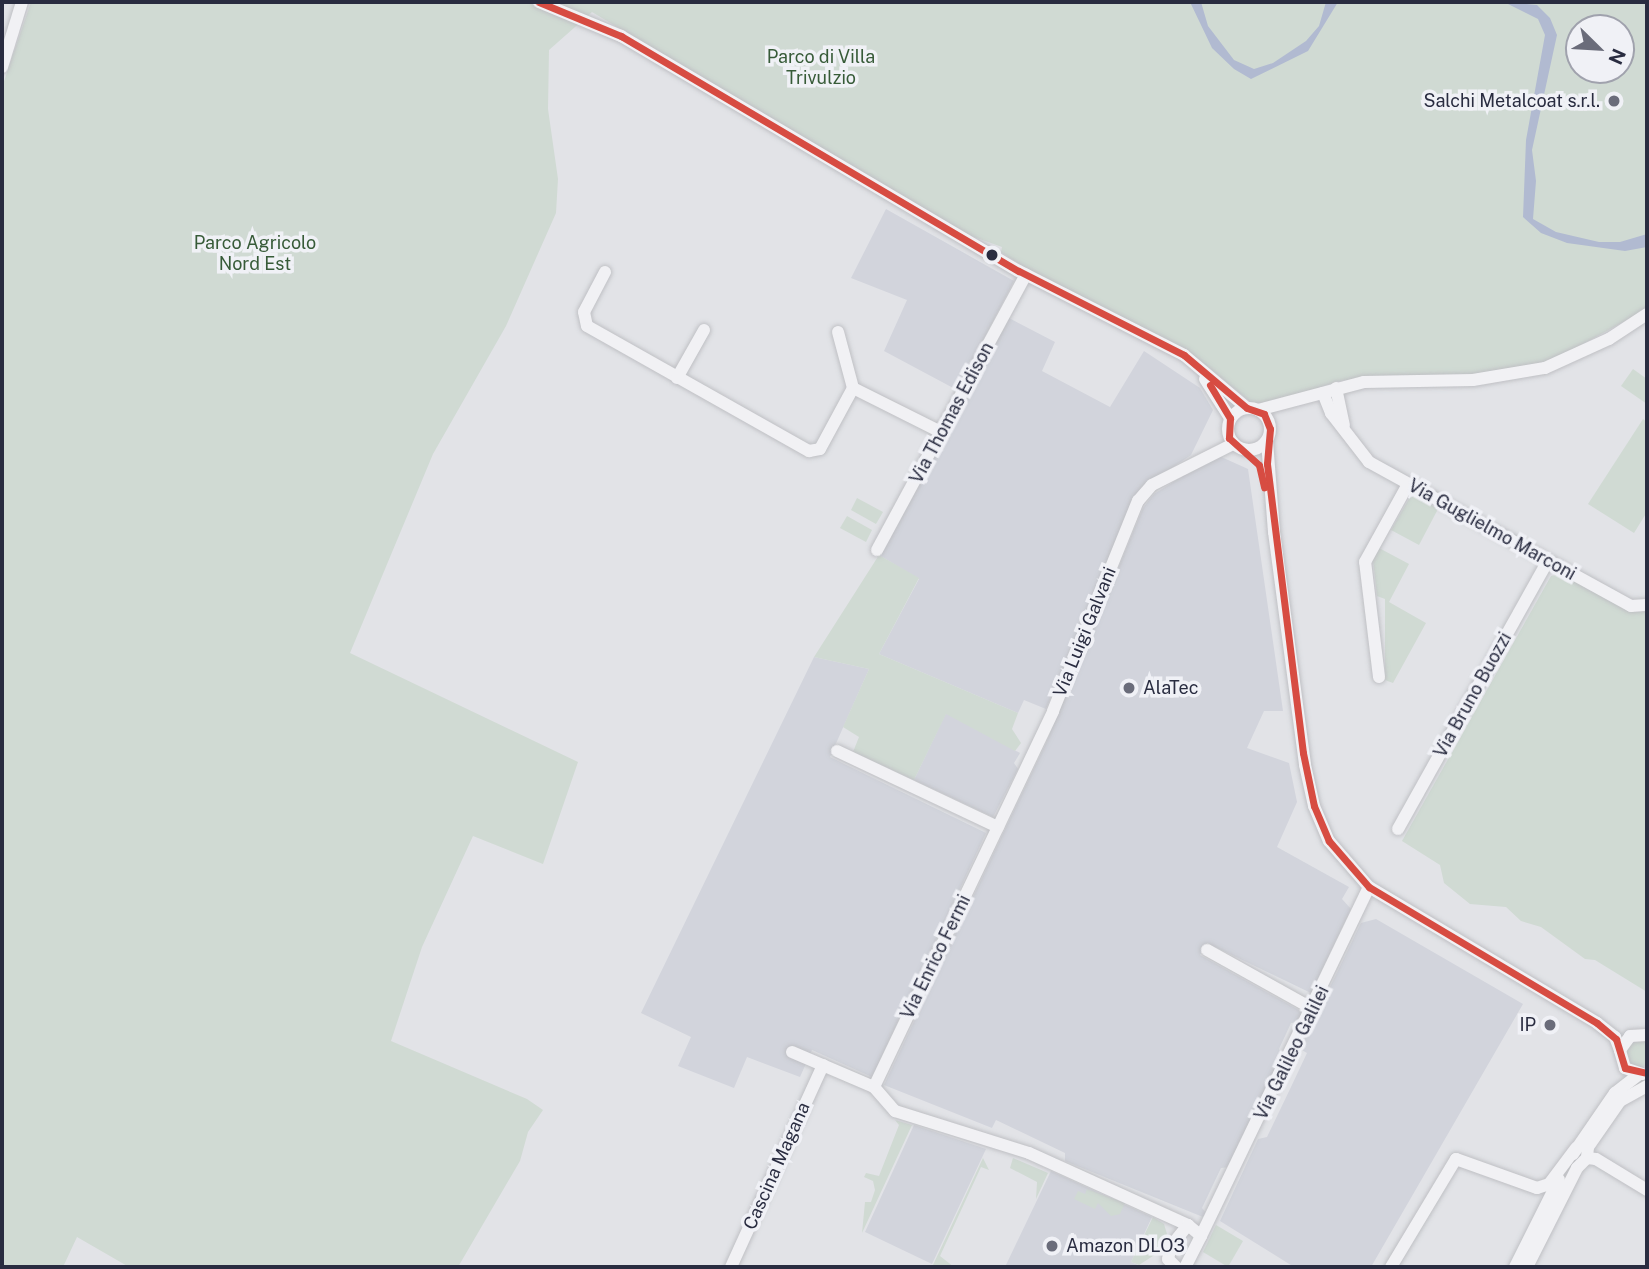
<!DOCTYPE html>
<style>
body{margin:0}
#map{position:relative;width:1649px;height:1269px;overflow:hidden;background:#e2e3e7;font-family:"Public Sans",sans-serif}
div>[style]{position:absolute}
.built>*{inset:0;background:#d2d4dc}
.green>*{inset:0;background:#d0dad3}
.water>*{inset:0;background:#b1bad1}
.roads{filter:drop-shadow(0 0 2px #bfc0c4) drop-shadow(0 0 2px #bfc0c4)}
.minor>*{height:12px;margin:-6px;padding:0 6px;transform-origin:6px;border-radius:6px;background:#f1f1f4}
.minor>.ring{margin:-6px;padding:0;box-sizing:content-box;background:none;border:12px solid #f1f1f4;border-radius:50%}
.bus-1>*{height:7px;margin:-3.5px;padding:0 3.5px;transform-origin:3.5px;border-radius:3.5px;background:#d74c42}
.dots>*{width:19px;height:19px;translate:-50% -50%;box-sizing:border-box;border:4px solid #f0f1f6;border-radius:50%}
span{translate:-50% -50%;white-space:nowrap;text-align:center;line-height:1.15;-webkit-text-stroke:7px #f0f1f6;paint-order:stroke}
.park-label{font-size:18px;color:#375b38}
.poi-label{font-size:18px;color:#292c40}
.right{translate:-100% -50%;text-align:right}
.left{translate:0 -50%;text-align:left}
.street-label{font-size:18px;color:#292c40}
.frame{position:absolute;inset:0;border:4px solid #292c40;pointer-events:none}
.north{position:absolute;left:1565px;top:14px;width:70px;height:70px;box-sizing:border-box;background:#f0f1f6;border:2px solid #a0a2ad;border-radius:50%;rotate:114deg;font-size:19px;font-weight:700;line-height:28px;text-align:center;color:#292c40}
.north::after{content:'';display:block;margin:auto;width:24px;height:32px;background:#6a6c7a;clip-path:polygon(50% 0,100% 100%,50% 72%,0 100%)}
</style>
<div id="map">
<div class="built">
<i style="clip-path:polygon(886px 209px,1014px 281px,957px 390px,884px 351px,907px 300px,851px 278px)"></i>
<i style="clip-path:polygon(1009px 318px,1055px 342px,1042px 371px,1110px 407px,1144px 351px,1200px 388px,1213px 410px,1191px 455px,1139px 490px,1046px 709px,1024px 700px,1018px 713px,879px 654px,919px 579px,879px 555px)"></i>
<i style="clip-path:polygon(1217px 455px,1248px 469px,1283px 711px,1264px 711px,1247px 748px,1289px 763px,1297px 802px,1277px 847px,1349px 887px,1342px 899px,1351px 909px,1311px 993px,1207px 943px,1200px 955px,1304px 1013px,1300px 1022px,1291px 1023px,1279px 1049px,1283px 1055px,1230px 1167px,1221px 1168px,1202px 1208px,1207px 1214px,1203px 1217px,1065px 1161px,1065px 1153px,996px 1120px,992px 1128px,884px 1085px,1046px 743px,1143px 508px,1154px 494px)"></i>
<i style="clip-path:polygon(814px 657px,869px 669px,830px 757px,986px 833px,872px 1077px,812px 1050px,800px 1077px,747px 1057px,734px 1088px,678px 1066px,691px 1037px,641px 1013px)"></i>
<i style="clip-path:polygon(946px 713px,1020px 753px,1014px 763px,1018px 769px,993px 817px,914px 780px)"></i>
<i style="clip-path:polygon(1376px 919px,1523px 1004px,1371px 1267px,1294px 1267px,1220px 1221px,1258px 1139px,1267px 1137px,1291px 1087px,1307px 1053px,1300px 1049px,1361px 923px)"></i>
<i style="clip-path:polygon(914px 1125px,986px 1149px,932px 1264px,865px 1232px)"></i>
<i style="clip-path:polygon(1051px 1171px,1152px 1217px,1131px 1262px,1143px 1267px,1005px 1267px)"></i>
</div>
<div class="green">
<i style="clip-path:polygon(evenodd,31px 2px,1647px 2px,1647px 309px,1546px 364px,1454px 377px,1394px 375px,1338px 381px,1264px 407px,1254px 405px,1200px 360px,1027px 269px,1001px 252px,1002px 247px,960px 232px,592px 12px,549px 50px,548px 109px,558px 179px,556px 213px,506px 326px,433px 454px,350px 653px,578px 762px,543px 864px,473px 836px,422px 947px,391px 1041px,527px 1099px,543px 1110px,528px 1132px,520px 1161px,458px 1267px,129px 1267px,77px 1237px,63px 1267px,2px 1267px,2px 87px,31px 2px,1579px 28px,1621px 28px,1621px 70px,1579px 70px,1579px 28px)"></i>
<i style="clip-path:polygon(1633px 369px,1647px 379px,1647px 404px,1621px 386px)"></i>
<i style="clip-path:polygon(1643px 419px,1647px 422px,1647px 512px,1634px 533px,1588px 504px)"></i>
<i style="clip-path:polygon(1416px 496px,1438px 509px,1419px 545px,1391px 530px,1410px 497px)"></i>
<i style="clip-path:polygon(857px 498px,883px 512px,876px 524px,851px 510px)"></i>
<i style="clip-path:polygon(847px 516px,872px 530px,866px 542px,840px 528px)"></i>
<i style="clip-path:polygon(1379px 548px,1409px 564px,1389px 602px,1426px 623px,1393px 683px,1385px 680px,1385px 599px,1377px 596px,1373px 560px)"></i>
<i style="clip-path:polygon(879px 555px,919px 578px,879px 654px,1018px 713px,1012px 729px,1021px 743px,1015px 751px,946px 714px,914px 780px,853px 752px,859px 737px,843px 727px,869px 669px,814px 657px)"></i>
<i style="clip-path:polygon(1564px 573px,1635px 612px,1647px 612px,1647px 992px,1595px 960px,1585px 959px,1541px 927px,1521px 921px,1506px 907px,1470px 904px,1444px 883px,1440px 865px,1402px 841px,1551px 576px)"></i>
<i style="clip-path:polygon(1647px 1039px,1647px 1066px,1637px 1068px,1627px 1062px,1626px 1045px)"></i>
<i style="clip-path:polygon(895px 1120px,912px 1125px,862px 1233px,865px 1202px,871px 1202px,875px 1190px,873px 1181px,864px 1177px,866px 1173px,879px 1176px,899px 1125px)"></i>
<i style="clip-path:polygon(983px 1158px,989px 1170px,981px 1167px,940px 1256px,954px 1267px,937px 1267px,933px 1265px)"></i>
<i style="clip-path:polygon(1013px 1158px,1048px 1173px,1036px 1199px,1037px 1182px,1010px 1168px)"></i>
<i style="clip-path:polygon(1087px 1189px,1125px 1203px,1120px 1214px,1111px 1216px,1098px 1203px,1095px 1209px,1074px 1199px,1078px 1191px,1085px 1194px)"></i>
<i style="clip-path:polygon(1153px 1217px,1164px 1224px,1167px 1234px,1156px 1254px,1139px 1265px,1131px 1262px)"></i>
<i style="clip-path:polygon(1216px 1225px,1243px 1241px,1228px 1267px,1203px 1252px)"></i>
</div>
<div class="water">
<i style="clip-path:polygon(1190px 2px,1201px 2px,1208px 26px,1234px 60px,1254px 69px,1273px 63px,1306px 41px,1319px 26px,1326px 2px,1338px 2px,1308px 51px,1251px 79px,1234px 69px,1212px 48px)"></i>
<i style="clip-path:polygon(1504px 2px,1537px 5px,1550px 18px,1557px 35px,1532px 150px,1536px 181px,1533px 219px,1556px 232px,1599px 242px,1620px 242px,1647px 234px,1647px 247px,1625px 251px,1567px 243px,1541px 233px,1523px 217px,1526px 140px,1545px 35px,1538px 19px)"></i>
</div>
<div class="roads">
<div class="minor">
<i style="left:539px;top:2px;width:89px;rotate:22.5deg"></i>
<i style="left:621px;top:36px;width:462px;rotate:30.6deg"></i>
<i style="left:1019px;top:271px;width:185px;rotate:27deg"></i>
<i style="left:1184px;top:355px;width:82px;rotate:40.1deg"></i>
<i style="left:2px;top:67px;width:68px;rotate:-72.9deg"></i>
<i style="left:605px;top:272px;width:45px;rotate:117.7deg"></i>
<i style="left:584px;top:312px;width:14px;rotate:78deg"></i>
<i style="left:587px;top:326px;width:255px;rotate:29.4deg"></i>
<i style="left:809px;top:451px;width:11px;rotate:-10deg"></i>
<i style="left:820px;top:449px;width:69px;rotate:-61.6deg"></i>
<i style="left:838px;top:332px;width:58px;rotate:75deg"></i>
<i style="left:853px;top:388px;width:98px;rotate:26.6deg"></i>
<i style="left:677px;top:378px;width:55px;rotate:-60.6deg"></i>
<i style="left:1205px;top:379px;width:46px;rotate:57.3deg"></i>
<i style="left:1336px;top:388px;width:38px;rotate:78deg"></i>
<i style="left:1323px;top:393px;width:22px;rotate:68deg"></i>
<i style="left:1331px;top:413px;width:62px;rotate:52.2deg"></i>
<i style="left:1369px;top:462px;width:299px;rotate:28.8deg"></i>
<i style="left:1631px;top:606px;width:16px;rotate:-4deg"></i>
<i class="ring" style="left:1228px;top:408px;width:30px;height:30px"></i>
<i style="left:1258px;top:410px;width:110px;rotate:-14.8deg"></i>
<i style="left:1364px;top:382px;width:109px;rotate:-1.1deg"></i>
<i style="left:1473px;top:380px;width:73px;rotate:-9.5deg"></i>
<i style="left:1545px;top:368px;width:70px;rotate:-24.4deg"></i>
<i style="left:1609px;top:339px;width:45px;rotate:-33.3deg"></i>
<i style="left:1267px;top:441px;width:91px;rotate:85.6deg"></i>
<i style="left:1274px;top:532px;width:235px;rotate:82.4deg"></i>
<i style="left:1305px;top:765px;width:42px;rotate:77.6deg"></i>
<i style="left:1314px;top:806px;width:38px;rotate:67deg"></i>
<i style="left:1329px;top:841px;width:61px;rotate:49deg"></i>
<i style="left:1369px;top:887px;width:265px;rotate:30.8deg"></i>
<i style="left:1597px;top:1023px;width:23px;rotate:38deg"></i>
<i style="left:1615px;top:1037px;width:14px;rotate:69deg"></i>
<i style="left:877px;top:550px;width:313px;rotate:-61.6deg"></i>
<i style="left:1379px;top:677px;width:116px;rotate:-96.9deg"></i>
<i style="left:1365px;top:562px;width:89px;rotate:-61.1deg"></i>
<i style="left:837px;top:751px;width:178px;rotate:25.3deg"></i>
<i style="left:1398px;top:829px;width:307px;rotate:-60.8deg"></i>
<i style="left:1207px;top:950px;width:121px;rotate:29.1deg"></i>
<i style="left:792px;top:1052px;width:89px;rotate:23.1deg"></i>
<i style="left:1642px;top:1074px;width:18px;rotate:-161deg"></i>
<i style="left:1625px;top:1068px;width:19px;rotate:-106deg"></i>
<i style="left:1620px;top:1050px;width:17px;rotate:-54deg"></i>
<i style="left:1630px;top:1036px;width:17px;rotate:-3deg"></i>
<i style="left:874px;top:1087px;width:416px;rotate:-64.5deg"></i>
<i style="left:1053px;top:711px;width:227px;rotate:-68deg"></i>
<i style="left:1138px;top:501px;width:21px;rotate:-49deg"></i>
<i style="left:1152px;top:485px;width:91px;rotate:-26.8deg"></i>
<i style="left:874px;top:1087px;width:32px;rotate:49deg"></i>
<i style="left:895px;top:1111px;width:140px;rotate:17.4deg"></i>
<i style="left:1029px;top:1153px;width:175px;rotate:24.4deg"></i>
<i style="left:1573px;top:1154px;width:74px;rotate:-55.5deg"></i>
<i style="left:1615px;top:1093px;width:31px;rotate:-38deg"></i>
<i style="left:1587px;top:1158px;width:11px;rotate:-85deg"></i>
<i style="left:1588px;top:1147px;width:56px;rotate:-55.2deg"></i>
<i style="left:1620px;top:1101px;width:31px;rotate:-29deg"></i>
<i style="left:1587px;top:1158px;width:9px;rotate:6deg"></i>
<i style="left:1596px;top:1159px;width:60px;rotate:31.3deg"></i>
<i style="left:1201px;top:1236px;width:387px;rotate:-64.3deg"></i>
<i style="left:731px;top:1267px;width:222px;rotate:-65.5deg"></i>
<i style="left:1176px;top:1267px;width:11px;rotate:-135deg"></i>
<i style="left:1168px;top:1259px;width:13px;rotate:-77deg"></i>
<i style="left:1171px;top:1246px;width:27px;rotate:-51deg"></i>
<i style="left:1188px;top:1225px;width:17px;rotate:40deg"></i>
<i style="left:1201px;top:1236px;width:35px;rotate:117deg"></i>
<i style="left:1391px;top:1267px;width:126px;rotate:-59deg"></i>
<i style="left:1456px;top:1159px;width:86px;rotate:19.7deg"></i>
<i style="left:1537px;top:1188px;width:13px;rotate:-18deg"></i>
<i style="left:1549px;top:1184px;width:45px;rotate:-53.1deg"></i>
<i style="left:1515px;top:1267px;width:98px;rotate:-63.4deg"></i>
<i style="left:1527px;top:1267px;width:111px;rotate:-63.2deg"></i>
<i style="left:1577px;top:1168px;width:14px;rotate:-45deg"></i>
</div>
</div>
<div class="bus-1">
<i style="left:539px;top:2px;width:89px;rotate:22.5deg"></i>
<i style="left:621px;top:36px;width:462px;rotate:30.6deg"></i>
<i style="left:1019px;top:271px;width:185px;rotate:27deg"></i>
<i style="left:1184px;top:355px;width:82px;rotate:40.1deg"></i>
<i style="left:1247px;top:408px;width:18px;rotate:19deg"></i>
<i style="left:1264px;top:414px;width:16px;rotate:68deg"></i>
<i style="left:1270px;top:429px;width:35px;rotate:95deg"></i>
<i style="left:1267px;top:464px;width:291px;rotate:82.9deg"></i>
<i style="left:1303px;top:753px;width:54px;rotate:78.3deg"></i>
<i style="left:1314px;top:806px;width:38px;rotate:67deg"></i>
<i style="left:1329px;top:841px;width:61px;rotate:49deg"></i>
<i style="left:1369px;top:887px;width:265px;rotate:30.8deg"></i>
<i style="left:1597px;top:1023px;width:25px;rotate:40deg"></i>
<i style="left:1616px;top:1039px;width:30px;rotate:73deg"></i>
<i style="left:1625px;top:1068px;width:23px;rotate:13deg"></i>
<i style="left:1210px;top:385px;width:39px;rotate:59deg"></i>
<i style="left:1230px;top:418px;width:20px;rotate:93deg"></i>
<i style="left:1229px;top:438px;width:40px;rotate:42deg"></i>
<i style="left:1259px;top:465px;width:23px;rotate:77deg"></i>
</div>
<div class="dots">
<i style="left:1614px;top:101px;background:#6a6c7a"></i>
<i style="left:992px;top:255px;background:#292c40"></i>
<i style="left:1129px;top:688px;background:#6a6c7a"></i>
<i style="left:1550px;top:1025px;background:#6a6c7a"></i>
<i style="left:1052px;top:1246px;background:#6a6c7a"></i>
</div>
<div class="park-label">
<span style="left:821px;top:68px">Parco di Villa<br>Trivulzio</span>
<span style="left:255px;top:254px">Parco Agricolo<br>Nord Est</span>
</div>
<div class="poi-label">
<span class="right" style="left:1600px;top:101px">Salchi Metalcoat s.r.l.</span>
<span class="left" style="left:1143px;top:688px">AlaTec</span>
<span class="right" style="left:1536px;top:1025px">IP</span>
<span class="left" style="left:1066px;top:1246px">Amazon DLO3</span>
</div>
<div class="street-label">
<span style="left:952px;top:413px;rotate:-62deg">Via Thomas Edison</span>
<span style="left:1492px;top:530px;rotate:29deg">Via Guglielmo Marconi</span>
<span style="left:1085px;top:632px;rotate:-68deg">Via Luigi Galvani</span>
<span style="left:1473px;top:695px;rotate:-61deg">Via Bruno Buozzi</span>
<span style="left:936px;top:957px;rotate:-64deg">Via Enrico Fermi</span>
<span style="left:1292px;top:1053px;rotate:-64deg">Via Galileo Galilei</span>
<span style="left:777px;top:1166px;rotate:-66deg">Cascina Magana</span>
</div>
<div class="frame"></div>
<div class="north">N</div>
</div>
